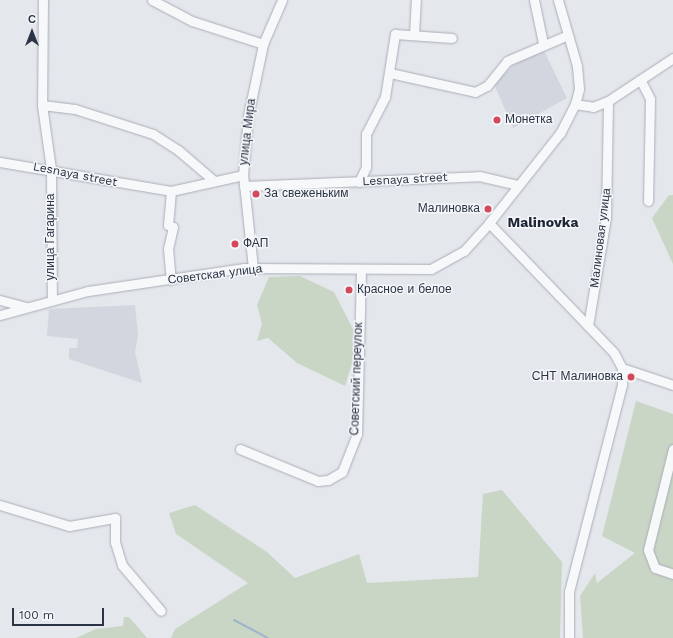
<!DOCTYPE html>
<meta charset="utf-8">
<style>
body{margin:0}
#map{position:relative;width:673px;height:638px;overflow:hidden;background:#e4e7ec;font-family:"Work Sans",sans-serif}
div>[style]{position:absolute}
.built>*{inset:0;background:#d2d6de}
.green>*{inset:0;background:#c9d6c5}
.stream>*{height:2px;margin:-1px;padding:0 1px;transform-origin:1px;border-radius:1px;background:#9fb4cc}
.roads{filter:drop-shadow(0 0 1px #a9aeb7) drop-shadow(0 0 1px #a9aeb7)}
.minor>*{height:9px;margin:-4.5px;padding:0 4.5px;transform-origin:4.5px;border-radius:4.5px;background:#f7f8fa}
.dots>*{width:11px;height:11px;translate:-50% -50%;box-sizing:border-box;border:2px solid #f4f6f9;border-radius:50%}
span{translate:-50% -50%;white-space:nowrap;text-align:center;line-height:1.15;-webkit-text-stroke:3px #f4f6f9;paint-order:stroke}
.poi-label{font-size:12px;color:#2b3445}
.left{translate:0 -50%;text-align:left}
.right{translate:-100% -50%;text-align:right}
.street-label{font-size:12px;color:#2b3445}
.quarter-label{font-size:14px;color:#1d2536;font-weight:700}
.north{position:absolute;left:12px;top:12px;width:40px;height:40px;-webkit-text-stroke:3px #f4f6f9;paint-order:stroke;rotate:0deg;font-size:11px;font-weight:700;line-height:16px;text-align:center;color:#2b3445}
.north::after{content:'';display:block;margin:auto;width:14px;height:18px;background:#2b3445;clip-path:polygon(50% 0,100% 100%,50% 72%,0 100%)}
.scale{position:absolute;left:12px;top:608px;width:92px;height:18px;box-sizing:border-box;border:2px solid #2b3445;border-top:0;padding-left:5px;font-size:12px;line-height:14px;white-space:nowrap;color:#2b3445;-webkit-text-stroke:3px #f4f6f9;paint-order:stroke}
</style>
<div id="map">
<div class="built">
<i style="clip-path:polygon(544px 51px,567px 98px,513px 128px,494px 84px,516px 63px)"></i>
<i style="clip-path:polygon(135px 305px,138px 335px,135px 352px,142px 383px,69px 359px,69px 348px,77px 348px,78px 339px,47px 336px,49px 309px)"></i>
</div>
<div class="green">
<i style="clip-path:polygon(669px 195px,673px 195px,673px 264px,652px 218px)"></i>
<i style="clip-path:polygon(300px 276px,334px 292px,359px 341px,345px 386px,297px 363px,268px 338px,257px 341px,262px 324px,257px 305px,269px 277px)"></i>
<i style="clip-path:polygon(636px 401px,673px 414px,673px 638px,583px 638px,580px 596px,595px 573px,597px 583px,635px 553px,602px 536px)"></i>
<i style="clip-path:polygon(502px 490px,562px 562px,560px 638px,171px 638px,175px 629px,248px 583px,176px 534px,169px 513px,195px 505px,267px 552px,295px 578px,359px 554px,367px 583px,478px 577px,483px 494px)"></i>
<i style="clip-path:polygon(124px 617px,129px 617px,147px 638px,76px 638px,96px 629px,123px 626px)"></i>
</div>
<div class="stream">
<i style="left:234px;top:620px;width:38px;rotate:28deg"></i>
</div>
<div class="roads">
<div class="minor">
<i style="left:43px;top:0;width:105px;rotate:90.5deg"></i>
<i style="left:42px;top:105px;width:65px;rotate:82deg"></i>
<i style="left:51px;top:169px;width:130px;rotate:89.6deg"></i>
<i style="left:152px;top:0;width:45px;rotate:27.7deg"></i>
<i style="left:192px;top:21px;width:75px;rotate:17.9deg"></i>
<i style="left:534px;top:0;width:44px;rotate:78.2deg"></i>
<i style="left:558px;top:0;width:69px;rotate:73.9deg"></i>
<i style="left:577px;top:66px;width:23px;rotate:85deg"></i>
<i style="left:579px;top:89px;width:16px;rotate:105deg"></i>
<i style="left:575px;top:104px;width:33px;rotate:117deg"></i>
<i style="left:560px;top:133px;width:115px;rotate:128.3deg"></i>
<i style="left:489px;top:223px;width:180px;rotate:46.1deg"></i>
<i style="left:614px;top:353px;width:17px;rotate:62deg"></i>
<i style="left:622px;top:368px;width:17px;rotate:90deg"></i>
<i style="left:622px;top:385px;width:213px;rotate:104.4deg"></i>
<i style="left:569px;top:591px;width:47px;rotate:90deg"></i>
<i style="left:414px;top:35px;width:35px;rotate:-87deg"></i>
<i style="left:390px;top:73px;width:87px;rotate:12.6deg"></i>
<i style="left:475px;top:92px;width:13px;rotate:-27deg"></i>
<i style="left:487px;top:86px;width:32px;rotate:-51deg"></i>
<i style="left:507px;top:61px;width:66px;rotate:-23.1deg"></i>
<i style="left:641px;top:81px;width:20px;rotate:63deg"></i>
<i style="left:650px;top:99px;width:102px;rotate:91.1deg"></i>
<i style="left:575px;top:104px;width:18px;rotate:9deg"></i>
<i style="left:593px;top:107px;width:16px;rotate:-22deg"></i>
<i style="left:608px;top:101px;width:78px;rotate:-33.5deg"></i>
<i style="left:42px;top:105px;width:33px;rotate:7deg"></i>
<i style="left:75px;top:109px;width:82px;rotate:17.8deg"></i>
<i style="left:153px;top:134px;width:30px;rotate:33deg"></i>
<i style="left:178px;top:150px;width:46px;rotate:40.6deg"></i>
<i style="left:0;top:162px;width:173px;rotate:9.6deg"></i>
<i style="left:171px;top:191px;width:74px;rotate:-12.5deg"></i>
<i style="left:359px;top:182px;width:17px;rotate:-65deg"></i>
<i style="left:366px;top:167px;width:33px;rotate:-90deg"></i>
<i style="left:366px;top:134px;width:42px;rotate:-62.8deg"></i>
<i style="left:385px;top:97px;width:64px;rotate:-81deg"></i>
<i style="left:395px;top:34px;width:57px;rotate:4deg"></i>
<i style="left:244px;top:186px;width:235px;rotate:-2.4deg"></i>
<i style="left:479px;top:176px;width:39px;rotate:13deg"></i>
<i style="left:171px;top:191px;width:34px;rotate:95deg"></i>
<i style="left:168px;top:225px;width:5px;rotate:22deg"></i>
<i style="left:173px;top:227px;width:22px;rotate:103deg"></i>
<i style="left:168px;top:248px;width:32px;rotate:85deg"></i>
<i style="left:253px;top:268px;width:94px;rotate:-96.1deg"></i>
<i style="left:243px;top:175px;width:59px;rotate:-85.2deg"></i>
<i style="left:248px;top:116px;width:74px;rotate:-78.2deg"></i>
<i style="left:263px;top:44px;width:48px;rotate:-66.6deg"></i>
<i style="left:0;top:300px;width:27px;rotate:15deg"></i>
<i style="left:0;top:315px;width:91px;rotate:-15.3deg"></i>
<i style="left:88px;top:291px;width:158px;rotate:-8.4deg"></i>
<i style="left:244px;top:268px;width:187px;rotate:0.3deg"></i>
<i style="left:431px;top:269px;width:38px;rotate:-29deg"></i>
<i style="left:464px;top:251px;width:38px;rotate:-48deg"></i>
<i style="left:588px;top:326px;width:110px;rotate:-80.6deg"></i>
<i style="left:606px;top:217px;width:116px;rotate:-89deg"></i>
<i style="left:622px;top:368px;width:54px;rotate:18.4deg"></i>
<i style="left:240px;top:449px;width:84px;rotate:22.3deg"></i>
<i style="left:318px;top:481px;width:10px;rotate:-6deg"></i>
<i style="left:328px;top:480px;width:16px;rotate:-30deg"></i>
<i style="left:342px;top:472px;width:41px;rotate:-68.5deg"></i>
<i style="left:357px;top:434px;width:165px;rotate:-88.6deg"></i>
<i style="left:673px;top:449px;width:104px;rotate:103.9deg"></i>
<i style="left:648px;top:550px;width:19px;rotate:69deg"></i>
<i style="left:655px;top:568px;width:19px;rotate:18deg"></i>
<i style="left:0;top:505px;width:72px;rotate:16.9deg"></i>
<i style="left:69px;top:526px;width:47px;rotate:-9.9deg"></i>
<i style="left:115px;top:518px;width:24px;rotate:90deg"></i>
<i style="left:115px;top:542px;width:24px;rotate:73deg"></i>
<i style="left:122px;top:565px;width:60px;rotate:49.7deg"></i>
</div>
</div>
<div class="dots">
<i style="left:497px;top:120px;background:#d1495b"></i>
<i style="left:256px;top:194px;background:#d1495b"></i>
<i style="left:488px;top:209px;background:#d1495b"></i>
<i style="left:235px;top:244px;background:#d1495b"></i>
<i style="left:349px;top:290px;background:#d1495b"></i>
<i style="left:631px;top:377px;background:#d1495b"></i>
</div>
<div class="poi-label">
<span class="left" style="left:505px;top:120px">Монетка</span>
<span class="left" style="left:264px;top:194px">За свеженьким</span>
<span class="right" style="left:480px;top:209px">Малиновка</span>
<span class="left" style="left:243px;top:244px">ФАП</span>
<span class="left" style="left:357px;top:290px">Красное и белое</span>
<span class="right" style="left:623px;top:377px">СНТ Малиновка</span>
</div>
<div class="street-label">
<span style="left:248px;top:132px;rotate:-83deg">улица Мира</span>
<span style="left:75px;top:175px;rotate:11deg">Lesnaya street</span>
<span style="left:405px;top:180px;rotate:-3deg">Lesnaya street</span>
<span style="left:51px;top:237px;rotate:-90deg">улица Гагарина</span>
<span style="left:601px;top:238px;rotate:-83deg">Малиновая улица</span>
<span style="left:215px;top:275px;rotate:-7deg">Советская улица</span>
<span style="left:357px;top:379px;rotate:-88deg">Советский переулок</span>
</div>
<div class="quarter-label">
<span style="left:543px;top:222px">Malinovka</span>
</div>
<div class="north">С</div>
<div class="scale">100 m</div>
</div>
